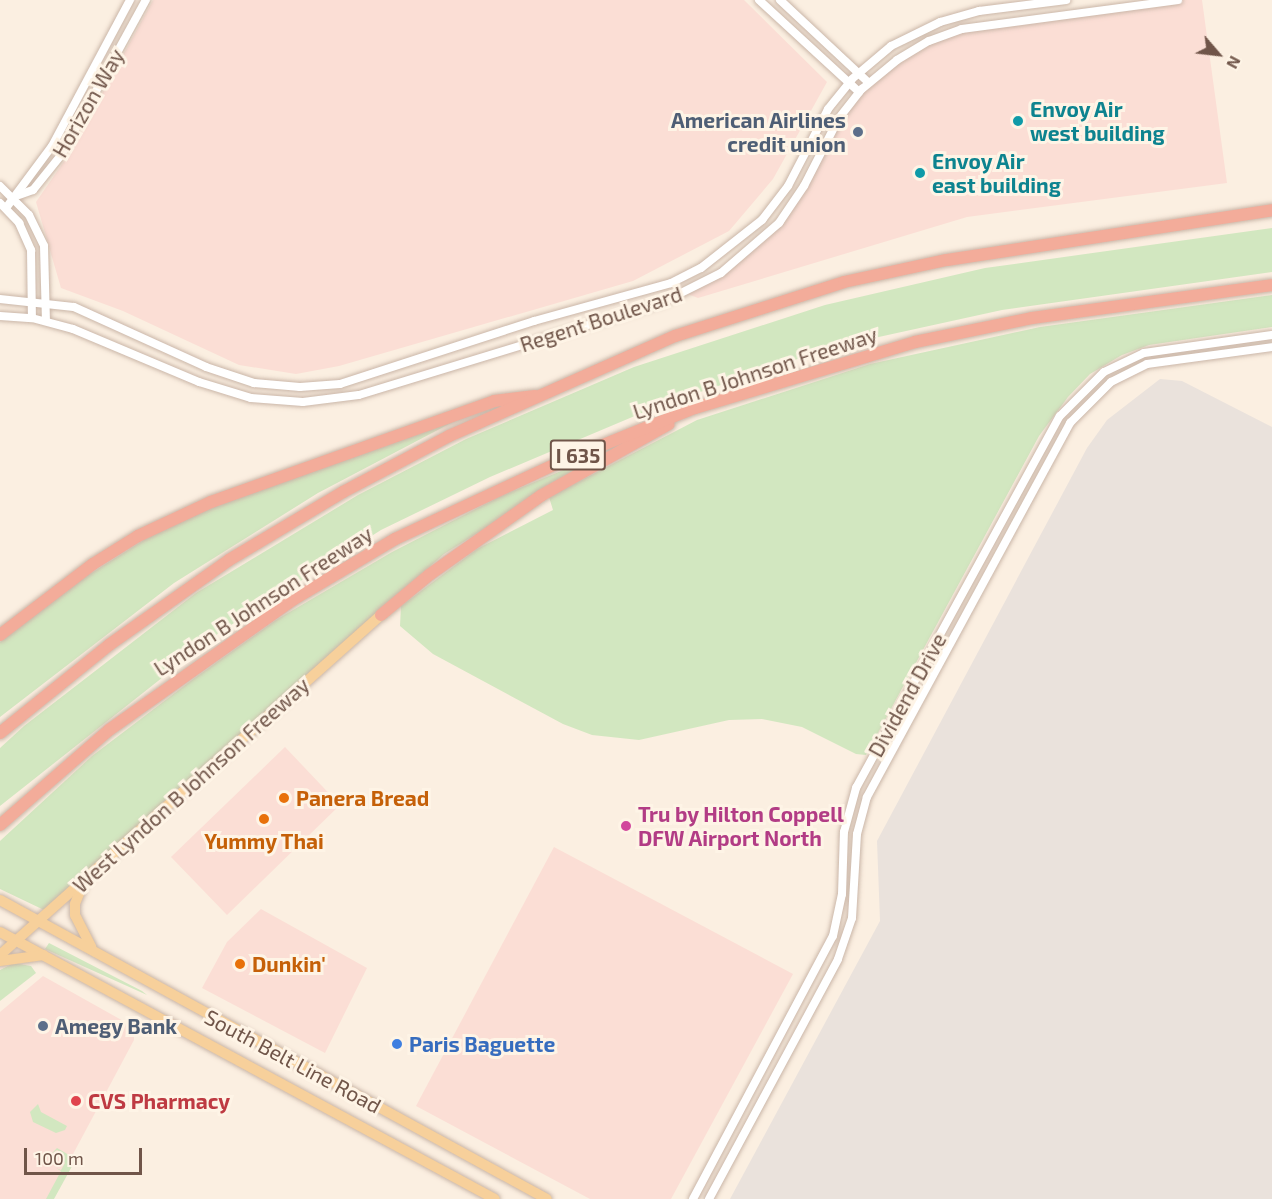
<!DOCTYPE html>
<style>
body{margin:0}
#map{position:relative;width:1272px;height:1199px;overflow:hidden;background:#fbefe1;font-family:"Exo 2",sans-serif}
div>[style]{position:absolute}
.commercial>*{inset:0;background:#fbded5}
.industrial>*{inset:0;background:#eae2dc}
.green>*{inset:0;background:#d2e7c0}
.roads{filter:drop-shadow(0 0 2px #cab6a8) drop-shadow(0 0 2px #cab6a8)}
.minor>*{height:8px;margin:-4px;padding:0 4px;transform-origin:4px;border-radius:4px;background:#fff}
.major>*{height:10px;margin:-5px;padding:0 5px;transform-origin:5px;border-radius:5px;background:#f7d09b}
.highway>*{height:12px;margin:-6px;padding:0 6px;transform-origin:6px;border-radius:6px;background:#f3ac9a}
.dots>*{width:16px;height:16px;translate:-50% -50%;box-sizing:border-box;border:3px solid #fef4e6;border-radius:50%}
span{translate:-50% -50%;white-space:nowrap;text-align:center;line-height:1.15;-webkit-text-stroke:6px #fef4e6;paint-order:stroke}
.shield-label span{padding:2px 4px;background:#fef4e6;border:2px solid;border-radius:4px;-webkit-text-stroke-width:0}
.shield-label{font-size:20px;color:#705549;font-weight:700}
.street-label{font-size:21px;color:#705549}
.culture-label{font-size:21px;color:#0d838f;font-weight:700}
.left{translate:0 -50%;text-align:left}
.service-label{font-size:21px;color:#4e5e75;font-weight:700}
.right{translate:-100% -50%;text-align:right}
.food-label{font-size:21px;color:#c56008;font-weight:700}
.hotel-label{font-size:21px;color:#b23c85;font-weight:700}
.shop-label{font-size:21px;color:#366cbe;font-weight:700}
.health-label{font-size:21px;color:#be3a42;font-weight:700}
.north{position:absolute;left:1188px;top:24px;width:60px;height:60px;-webkit-text-stroke:4px #fef4e6;paint-order:stroke;rotate:118deg;font-size:16px;font-weight:700;line-height:24px;text-align:center;color:#705549}
.north::after{content:'';display:block;margin:auto;width:21px;height:27px;background:#705549;clip-path:polygon(50% 0,100% 100%,50% 72%,0 100%)}
.scale{position:absolute;left:24px;top:1148px;width:118px;height:27px;box-sizing:border-box;border:3px solid #705549;border-top:0;padding-left:8px;font-size:18px;line-height:21px;white-space:nowrap;color:#705549;-webkit-text-stroke:4px #fef4e6;paint-order:stroke}
</style>
<div id="map">
<div class="commercial">
<i style="clip-path:polygon(153px 0,744px 0,827px 82px,773px 179px,729px 231px,633px 281px,339px 366px,296px 374px,239px 365px,123px 311px,61px 288px,36px 202px,69px 154px)"></i>
<i style="clip-path:polygon(1178px 0,1202px 0,1227px 183px,967px 217px,698px 298px,685px 293px,707px 281px,779px 223px,832px 129px,868px 82px,940px 36px)"></i>
<i style="clip-path:polygon(285px 747px,340px 805px,227px 915px,171px 857px)"></i>
<i style="clip-path:polygon(554px 847px,793px 974px,671px 1199px,590px 1199px,416px 1106px)"></i>
<i style="clip-path:polygon(261px 909px,367px 968px,325px 1053px,202px 988px,227px 942px)"></i>
<i style="clip-path:polygon(43px 976px,134px 1027px,134px 1040px,49px 1199px,0 1199px,0 1012px)"></i>
</div>
<div class="industrial">
<i style="clip-path:polygon(1160px 379px,1182px 381px,1272px 427px,1272px 1199px,730px 1199px,880px 921px,877px 841px,1087px 448px,1107px 420px)"></i>
</div>
<div class="green">
<i style="clip-path:polygon(1272px 228px,1272px 272px,1002px 310px,833px 347px,656px 407px,490px 477px,381px 530px,220px 632px,0 806px,0 748px,24px 726px,196px 593px,358px 495px,466px 439px,634px 367px,825px 305px,985px 268px)"></i>
<i style="clip-path:polygon(1272px 295px,1272px 327px,1149px 345px,1122px 355px,1090px 374px,1068px 397px,1039px 436px,866px 755px,856px 754px,802px 727px,762px 719px,729px 720px,639px 740px,592px 735px,563px 724px,433px 654px,400px 626px,401px 606px,477px 549px,553px 510px,549px 497px,697px 420px,870px 364px,1040px 327px)"></i>
<i style="clip-path:polygon(449px 419px,451px 423px,318px 493px,174px 583px,0 717px,0 642px,74px 584px,147px 538px,204px 511px)"></i>
<i style="clip-path:polygon(607px 452px,444px 554px,44px 910px,0 889px,0 841px,92px 756px,192px 680px,276px 620px,392px 552px,501px 496px)"></i>
<i style="clip-path:polygon(49px 943px,142px 991px,147px 995px,45px 949px)"></i>
<i style="clip-path:polygon(14px 963px,31px 966px,36px 973px,0 1001px,0 970px)"></i>
<i style="clip-path:polygon(38px 1104px,41px 1112px,67px 1126px,65px 1130px,56px 1133px,33px 1122px,30px 1112px)"></i>
<i style="clip-path:polygon(57px 1148px,76px 1159px,54px 1199px,46px 1199px,61px 1171px,56px 1168px,61px 1170px,65px 1163px,60px 1159px,63px 1153px,57px 1150px,51px 1154px)"></i>
</div>
<div class="roads">
<div class="minor">
<i style="left:759px;top:0;width:136px;rotate:42.6deg"></i>
<i style="left:780px;top:0;width:120px;rotate:43deg"></i>
<i style="left:0;top:186px;width:41px;rotate:45deg"></i>
<i style="left:29px;top:215px;width:34px;rotate:64deg"></i>
<i style="left:44px;top:246px;width:75px;rotate:88.5deg"></i>
<i style="left:19px;top:195px;width:15px;rotate:-20deg"></i>
<i style="left:33px;top:190px;width:45px;rotate:-51.3deg"></i>
<i style="left:61px;top:155px;width:177px;rotate:-61.3deg"></i>
<i style="left:0;top:203px;width:28px;rotate:46deg"></i>
<i style="left:19px;top:223px;width:30px;rotate:66deg"></i>
<i style="left:31px;top:250px;width:68px;rotate:89.2deg"></i>
<i style="left:6px;top:208px;width:77px;rotate:-53.4deg"></i>
<i style="left:52px;top:146px;width:166px;rotate:-61.9deg"></i>
<i style="left:0;top:299px;width:74px;rotate:6.2deg"></i>
<i style="left:74px;top:307px;width:145px;rotate:24.4deg"></i>
<i style="left:206px;top:367px;width:51px;rotate:18.4deg"></i>
<i style="left:254px;top:383px;width:46px;rotate:5deg"></i>
<i style="left:300px;top:387px;width:40px;rotate:-4.3deg"></i>
<i style="left:340px;top:384px;width:204px;rotate:-18deg"></i>
<i style="left:534px;top:321px;width:142px;rotate:-15.5deg"></i>
<i style="left:671px;top:283px;width:34px;rotate:-27deg"></i>
<i style="left:701px;top:268px;width:78px;rotate:-38.2deg"></i>
<i style="left:762px;top:220px;width:43px;rotate:-52.6deg"></i>
<i style="left:788px;top:186px;width:87px;rotate:-62.5deg"></i>
<i style="left:828px;top:109px;width:38px;rotate:-51deg"></i>
<i style="left:852px;top:79px;width:51px;rotate:-40.2deg"></i>
<i style="left:891px;top:46px;width:55px;rotate:-26.1deg"></i>
<i style="left:940px;top:22px;width:41px;rotate:-15.8deg"></i>
<i style="left:979px;top:11px;width:88px;rotate:-7.2deg"></i>
<i style="left:0;top:316px;width:32px;rotate:4deg"></i>
<i style="left:32px;top:318px;width:42px;rotate:15deg"></i>
<i style="left:73px;top:329px;width:137px;rotate:22.8deg"></i>
<i style="left:199px;top:382px;width:54px;rotate:17.1deg"></i>
<i style="left:251px;top:398px;width:52px;rotate:4.4deg"></i>
<i style="left:303px;top:402px;width:56px;rotate:-7.1deg"></i>
<i style="left:359px;top:395px;width:318px;rotate:-17deg"></i>
<i style="left:663px;top:302px;width:65px;rotate:-26.6deg"></i>
<i style="left:721px;top:273px;width:77px;rotate:-40.8deg"></i>
<i style="left:779px;top:223px;width:45px;rotate:-56deg"></i>
<i style="left:804px;top:186px;width:76px;rotate:-62.8deg"></i>
<i style="left:839px;top:118px;width:37px;rotate:-52deg"></i>
<i style="left:862px;top:89px;width:45px;rotate:-39.6deg"></i>
<i style="left:897px;top:60px;width:37px;rotate:-31deg"></i>
<i style="left:929px;top:41px;width:35px;rotate:-20deg"></i>
<i style="left:962px;top:29px;width:218px;rotate:-7.6deg"></i>
<i style="left:693px;top:1199px;width:298px;rotate:-62deg"></i>
<i style="left:833px;top:936px;width:43px;rotate:-77.9deg"></i>
<i style="left:842px;top:894px;width:62px;rotate:-88.2deg"></i>
<i style="left:844px;top:832px;width:46px;rotate:-74.7deg"></i>
<i style="left:856px;top:788px;width:424px;rotate:-61.3deg"></i>
<i style="left:1060px;top:416px;width:62px;rotate:-45deg"></i>
<i style="left:1104px;top:372px;width:44px;rotate:-25.4deg"></i>
<i style="left:1144px;top:353px;width:129px;rotate:-8deg"></i>
<i style="left:709px;top:1199px;width:272px;rotate:-61.7deg"></i>
<i style="left:838px;top:959px;width:43px;rotate:-71.1deg"></i>
<i style="left:852px;top:918px;width:84px;rotate:-86.6deg"></i>
<i style="left:857px;top:834px;width:38px;rotate:-75deg"></i>
<i style="left:867px;top:797px;width:426px;rotate:-61.5deg"></i>
<i style="left:1070px;top:423px;width:58px;rotate:-45deg"></i>
<i style="left:1111px;top:382px;width:40px;rotate:-26.6deg"></i>
<i style="left:1147px;top:364px;width:126px;rotate:-7.7deg"></i>
</div>
<div class="major">
<i style="left:83px;top:884px;width:22px;rotate:112deg"></i>
<i style="left:75px;top:904px;width:11px;rotate:90deg"></i>
<i style="left:75px;top:915px;width:36px;rotate:63deg"></i>
<i style="left:0;top:900px;width:623px;rotate:28.66deg"></i>
<i style="left:0;top:932px;width:562px;rotate:28.34deg"></i>
<i style="left:0;top:955px;width:511px;rotate:-41.75deg"></i>
<i style="left:0;top:961px;width:44px;rotate:-7.8deg"></i>
</div>
<div class="highway">
<i style="left:381px;top:615px;width:62px;rotate:-39.8deg"></i>
<i style="left:429px;top:575px;width:138px;rotate:-35.3deg"></i>
<i style="left:542px;top:495px;width:145px;rotate:-29.2deg"></i>
<i style="left:0;top:635px;width:117px;rotate:-37.4deg"></i>
<i style="left:93px;top:564px;width:53px;rotate:-31.9deg"></i>
<i style="left:138px;top:536px;width:81px;rotate:-25deg"></i>
<i style="left:211px;top:502px;width:300px;rotate:-19.6deg"></i>
<i style="left:494px;top:401px;width:41px;rotate:-7deg"></i>
<i style="left:0;top:733px;width:140px;rotate:-38.9deg"></i>
<i style="left:109px;top:645px;width:147px;rotate:-35.3deg"></i>
<i style="left:229px;top:560px;width:133px;rotate:-30.8deg"></i>
<i style="left:343px;top:492px;width:120px;rotate:-27.8deg"></i>
<i style="left:449px;top:436px;width:247px;rotate:-23.9deg"></i>
<i style="left:675px;top:336px;width:177px;rotate:-17.7deg"></i>
<i style="left:844px;top:282px;width:105px;rotate:-12.1deg"></i>
<i style="left:947px;top:260px;width:329px;rotate:-8.7deg"></i>
<i style="left:0;top:825px;width:145px;rotate:-41.1deg"></i>
<i style="left:109px;top:730px;width:227px;rotate:-35.3deg"></i>
<i style="left:294px;top:599px;width:117px;rotate:-30.7deg"></i>
<i style="left:395px;top:539px;width:180px;rotate:-25deg"></i>
<i style="left:558px;top:463px;width:148px;rotate:-21.9deg"></i>
<i style="left:695px;top:408px;width:230px;rotate:-16.7deg"></i>
<i style="left:915px;top:342px;width:119px;rotate:-11.6deg"></i>
<i style="left:1032px;top:318px;width:242px;rotate:-7.8deg"></i>
</div>
</div>
<div class="dots">
<i style="left:1018px;top:121px;background:#0f9aa8"></i>
<i style="left:858px;top:132px;background:#5c6f8a"></i>
<i style="left:920px;top:173px;background:#0f9aa8"></i>
<i style="left:284px;top:798px;background:#e8710a"></i>
<i style="left:264px;top:819px;background:#e8710a"></i>
<i style="left:626px;top:826px;background:#d1479c"></i>
<i style="left:240px;top:964px;background:#e8710a"></i>
<i style="left:43px;top:1026px;background:#5c6f8a"></i>
<i style="left:397px;top:1044px;background:#3f7fe0"></i>
<i style="left:76px;top:1101px;background:#e0444e"></i>
</div>
<div class="shield-label">
<span style="left:578px;top:455px">I 635</span>
</div>
<div class="street-label">
<span style="left:88px;top:103px;rotate:-60deg">Horizon Way</span>
<span style="left:601px;top:319px;rotate:-18deg">Regent Boulevard</span>
<span style="left:755px;top:373px;rotate:-18deg">Lyndon B Johnson Freeway</span>
<span style="left:263px;top:601px;rotate:-33deg">Lyndon B Johnson Freeway</span>
<span style="left:907px;top:695px;rotate:-61deg">Dividend Drive</span>
<span style="left:191px;top:785px;rotate:-42deg">West Lyndon B Johnson Freeway</span>
<span style="left:293px;top:1061px;rotate:28deg">South Belt Line Road</span>
</div>
<div class="culture-label">
<span class="left" style="left:1030px;top:121px">Envoy Air<br>west building</span>
<span class="left" style="left:932px;top:173px">Envoy Air<br>east building</span>
</div>
<div class="service-label">
<span class="right" style="left:846px;top:132px">American Airlines<br>credit union</span>
<span class="left" style="left:55px;top:1026px">Amegy Bank</span>
</div>
<div class="food-label">
<span class="left" style="left:296px;top:798px">Panera Bread</span>
<span style="left:264px;top:841px">Yummy Thai</span>
<span class="left" style="left:252px;top:964px">Dunkin'</span>
</div>
<div class="hotel-label">
<span class="left" style="left:638px;top:826px">Tru by Hilton Coppell<br>DFW Airport North</span>
</div>
<div class="shop-label">
<span class="left" style="left:409px;top:1044px">Paris Baguette</span>
</div>
<div class="health-label">
<span class="left" style="left:88px;top:1101px">CVS Pharmacy</span>
</div>
<div class="north">N</div>
<div class="scale">100 m</div>
</div>
